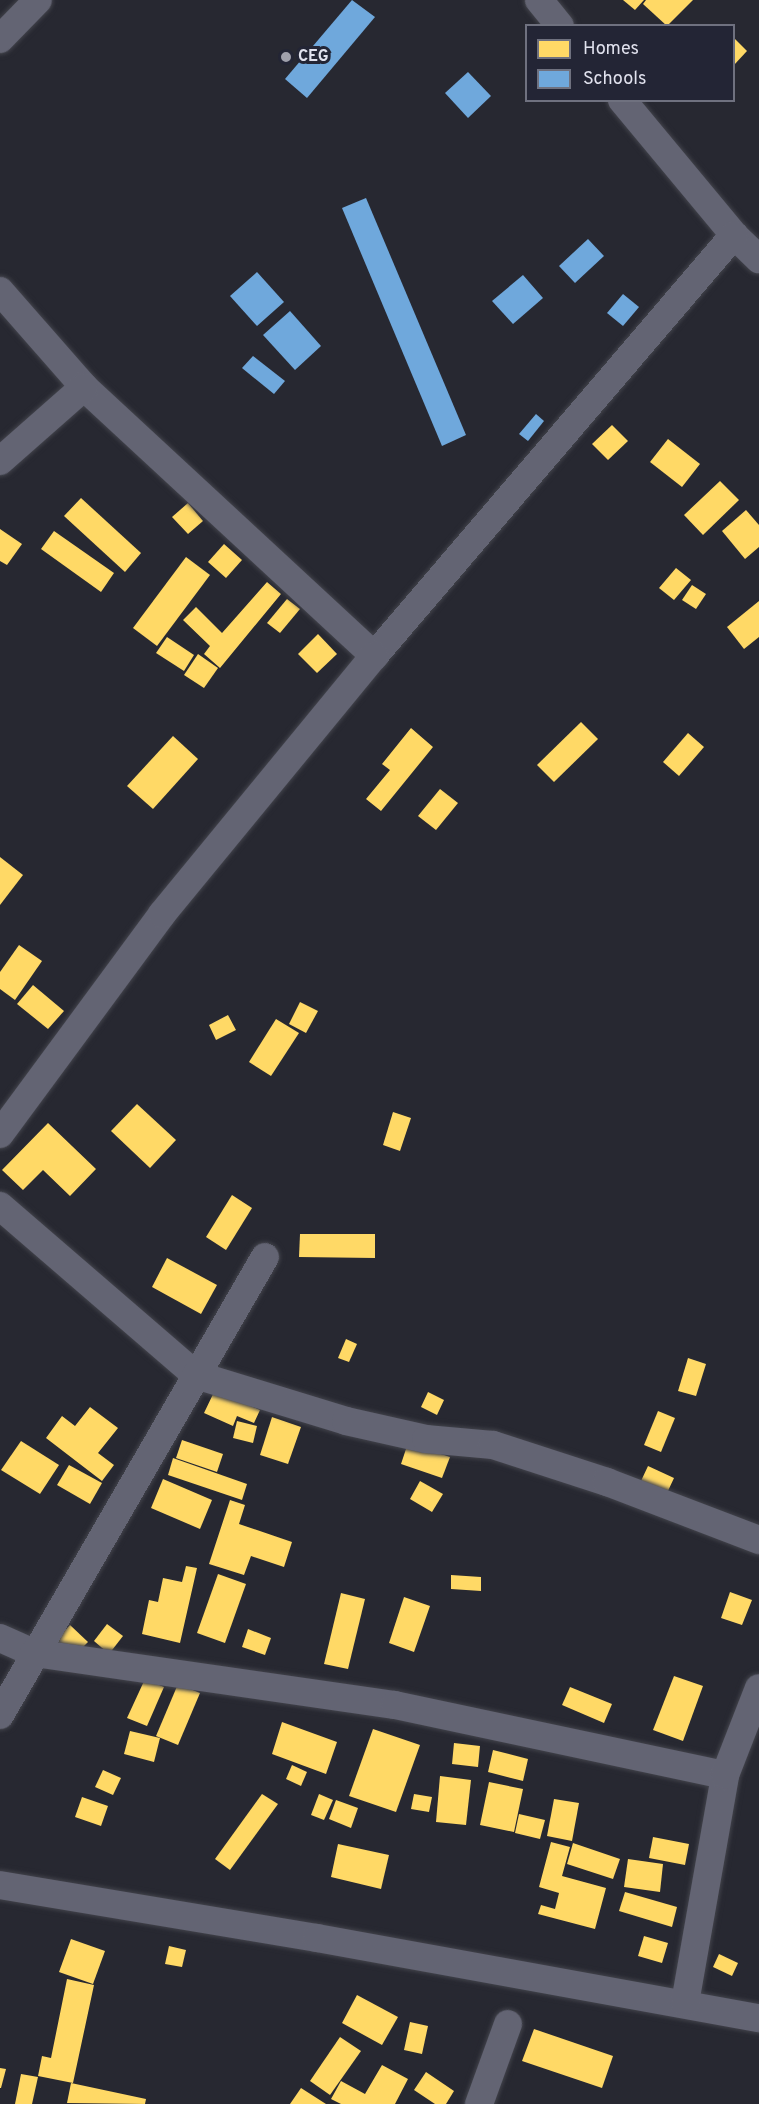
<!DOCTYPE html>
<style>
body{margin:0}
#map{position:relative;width:759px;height:2104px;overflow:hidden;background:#272831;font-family:Overpass,sans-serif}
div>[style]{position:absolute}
.homes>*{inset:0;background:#ffd966}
.schools>*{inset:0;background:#6fa8dc}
.roads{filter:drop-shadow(0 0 2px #42434b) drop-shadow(0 0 2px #42434b)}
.minor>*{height:28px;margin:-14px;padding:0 14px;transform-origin:14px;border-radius:14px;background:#636473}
.dots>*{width:16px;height:16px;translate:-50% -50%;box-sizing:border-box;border:3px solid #232535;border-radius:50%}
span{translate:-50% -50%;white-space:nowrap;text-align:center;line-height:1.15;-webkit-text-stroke:6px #232535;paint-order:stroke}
.poi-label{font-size:16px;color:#e1e2ee;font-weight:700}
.left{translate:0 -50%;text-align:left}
.legend{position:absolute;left:525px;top:24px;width:210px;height:78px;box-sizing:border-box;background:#232535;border:2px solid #6f717f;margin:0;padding:8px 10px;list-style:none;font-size:18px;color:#e1e2ee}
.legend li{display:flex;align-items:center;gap:12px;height:30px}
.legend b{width:30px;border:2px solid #6f717f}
</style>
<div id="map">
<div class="homes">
<i style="clip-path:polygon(623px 0,644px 0,635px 10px)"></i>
<i style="clip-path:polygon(646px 0,693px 0,667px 26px,643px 4px)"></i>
<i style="clip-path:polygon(734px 38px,747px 51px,734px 65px)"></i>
<i style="clip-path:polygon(612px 425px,628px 441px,608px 460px,592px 444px)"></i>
<i style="clip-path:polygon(668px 439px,700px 464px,682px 487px,650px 462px)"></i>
<i style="clip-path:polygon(720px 481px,739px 500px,703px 535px,684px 515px)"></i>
<i style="clip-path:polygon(81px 498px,141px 553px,125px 572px,64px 516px)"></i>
<i style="clip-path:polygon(188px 503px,203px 521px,188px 534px,172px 517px)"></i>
<i style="clip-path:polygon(746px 510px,759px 525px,759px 547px,745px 559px,722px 531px)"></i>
<i style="clip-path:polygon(0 529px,22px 544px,7px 565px,0 561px)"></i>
<i style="clip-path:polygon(54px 531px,114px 573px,101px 592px,41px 549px)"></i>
<i style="clip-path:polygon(224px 544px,242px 560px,226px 578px,208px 562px)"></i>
<i style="clip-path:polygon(186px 557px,210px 575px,157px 646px,133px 628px)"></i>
<i style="clip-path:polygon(676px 568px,691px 580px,674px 600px,659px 588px)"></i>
<i style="clip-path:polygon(267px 582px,281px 594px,220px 668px,204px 654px,210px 646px,183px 620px,196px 607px,222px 633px)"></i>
<i style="clip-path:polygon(692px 585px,706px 594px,696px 609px,682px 600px)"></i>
<i style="clip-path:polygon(287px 599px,300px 609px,280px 633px,267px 623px)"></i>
<i style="clip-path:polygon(759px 601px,759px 637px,744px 649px,727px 627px)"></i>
<i style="clip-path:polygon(318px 634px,337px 654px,317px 673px,298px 654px)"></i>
<i style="clip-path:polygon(167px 637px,194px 655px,184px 671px,156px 653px)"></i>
<i style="clip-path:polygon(198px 654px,218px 668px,204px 688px,184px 675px)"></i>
<i style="clip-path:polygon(581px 722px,598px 739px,554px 782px,537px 765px)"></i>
<i style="clip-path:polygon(411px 728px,433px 747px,381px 811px,366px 799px,390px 770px,382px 764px)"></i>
<i style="clip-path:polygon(688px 733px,704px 747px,679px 776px,663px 762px)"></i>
<i style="clip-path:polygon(173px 736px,198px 759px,153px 809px,127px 786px)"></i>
<i style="clip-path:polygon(440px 789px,458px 803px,436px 830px,418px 816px)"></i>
<i style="clip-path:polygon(0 857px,23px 875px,0 905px)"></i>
<i style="clip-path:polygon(19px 945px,42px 961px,15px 1000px,0 989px,0 972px)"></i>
<i style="clip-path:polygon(33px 985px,64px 1011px,48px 1029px,17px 1004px)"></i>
<i style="clip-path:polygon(300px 1002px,318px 1011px,306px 1033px,289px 1024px)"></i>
<i style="clip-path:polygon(228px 1015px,236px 1030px,216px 1040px,209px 1025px)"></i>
<i style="clip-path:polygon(276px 1019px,299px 1033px,271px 1076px,249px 1062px)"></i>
<i style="clip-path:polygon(137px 1104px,176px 1140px,150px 1168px,111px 1131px)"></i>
<i style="clip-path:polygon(393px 1112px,411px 1118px,400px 1151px,383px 1145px)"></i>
<i style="clip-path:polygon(48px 1123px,96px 1169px,70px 1196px,43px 1170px,23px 1190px,2px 1170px)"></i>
<i style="clip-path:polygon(232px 1195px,252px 1208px,226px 1250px,206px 1237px)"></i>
<i style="clip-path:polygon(300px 1234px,375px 1234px,375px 1258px,299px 1257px)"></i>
<i style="clip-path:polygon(167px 1258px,217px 1285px,201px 1314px,152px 1287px)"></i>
<i style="clip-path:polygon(346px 1339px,357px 1344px,349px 1362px,338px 1358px)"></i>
<i style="clip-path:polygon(688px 1358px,706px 1364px,696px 1396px,678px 1391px)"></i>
<i style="clip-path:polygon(215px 1390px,260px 1410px,254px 1423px,237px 1416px,233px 1426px,204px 1413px)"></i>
<i style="clip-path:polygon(428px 1392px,444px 1400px,437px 1415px,421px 1407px)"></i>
<i style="clip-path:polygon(90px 1407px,118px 1428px,98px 1453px,114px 1465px,102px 1481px,46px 1438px,62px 1416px,75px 1426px)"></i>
<i style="clip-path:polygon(658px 1411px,675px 1418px,661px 1452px,644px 1445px)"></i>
<i style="clip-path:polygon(272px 1417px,301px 1427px,288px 1464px,260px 1455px)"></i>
<i style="clip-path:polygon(237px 1421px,257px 1426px,253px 1443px,233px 1438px)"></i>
<i style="clip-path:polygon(182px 1440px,223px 1454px,217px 1472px,176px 1458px)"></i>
<i style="clip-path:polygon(21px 1441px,59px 1465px,40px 1494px,1px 1470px)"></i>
<i style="clip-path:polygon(408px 1443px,450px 1457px,442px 1478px,401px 1464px)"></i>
<i style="clip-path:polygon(173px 1458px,247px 1484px,242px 1500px,168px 1475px)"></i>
<i style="clip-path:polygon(69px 1465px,102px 1483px,90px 1504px,57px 1485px)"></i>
<i style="clip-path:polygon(648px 1466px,674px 1478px,667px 1493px,641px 1481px)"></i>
<i style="clip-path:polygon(163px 1479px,212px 1500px,200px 1529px,151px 1508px)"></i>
<i style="clip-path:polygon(420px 1481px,443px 1494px,432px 1512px,410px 1499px)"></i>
<i style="clip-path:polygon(230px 1500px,245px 1505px,239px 1524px,292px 1542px,284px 1567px,251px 1556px,244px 1575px,209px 1564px)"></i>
<i style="clip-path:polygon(186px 1566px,197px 1568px,180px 1643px,142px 1634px,149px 1600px,158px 1602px,163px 1578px,182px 1582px)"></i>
<i style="clip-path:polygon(218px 1574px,246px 1584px,225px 1643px,197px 1633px)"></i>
<i style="clip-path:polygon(451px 1575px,481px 1577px,481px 1591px,451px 1589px)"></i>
<i style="clip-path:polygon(730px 1592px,752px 1600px,742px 1625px,721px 1618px)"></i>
<i style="clip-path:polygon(341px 1593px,365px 1599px,348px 1669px,324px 1664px)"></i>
<i style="clip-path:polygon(404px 1597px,430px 1606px,414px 1652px,389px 1643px)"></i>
<i style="clip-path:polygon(107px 1624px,123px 1636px,109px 1654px,94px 1641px)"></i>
<i style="clip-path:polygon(70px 1625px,88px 1642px,72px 1658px,54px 1642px)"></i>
<i style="clip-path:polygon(248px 1629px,271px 1638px,265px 1655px,242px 1647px)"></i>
<i style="clip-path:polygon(674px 1676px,703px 1686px,683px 1741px,653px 1730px)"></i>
<i style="clip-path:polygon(145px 1679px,164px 1687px,147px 1726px,127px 1718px)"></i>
<i style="clip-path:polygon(178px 1684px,200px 1693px,178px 1745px,156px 1736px)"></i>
<i style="clip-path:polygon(570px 1687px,612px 1704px,604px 1723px,562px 1705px)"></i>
<i style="clip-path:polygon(282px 1722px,337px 1742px,326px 1774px,272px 1754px)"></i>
<i style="clip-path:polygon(373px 1729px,420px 1745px,396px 1812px,349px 1796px)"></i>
<i style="clip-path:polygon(130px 1731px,160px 1738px,154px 1762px,124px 1754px)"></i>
<i style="clip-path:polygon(454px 1743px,480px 1746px,478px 1767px,452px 1764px)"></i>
<i style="clip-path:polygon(493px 1750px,528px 1759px,523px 1781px,488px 1772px)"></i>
<i style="clip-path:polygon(292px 1765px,307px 1772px,301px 1786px,286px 1779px)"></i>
<i style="clip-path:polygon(103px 1770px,121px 1778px,113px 1795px,95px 1787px)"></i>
<i style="clip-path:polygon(440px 1776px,471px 1780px,466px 1825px,436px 1822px)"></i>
<i style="clip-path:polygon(489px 1782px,523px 1789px,514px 1832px,480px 1825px)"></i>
<i style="clip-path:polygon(262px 1794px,278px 1804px,230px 1870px,215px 1859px)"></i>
<i style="clip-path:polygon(319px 1794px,333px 1800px,324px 1820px,311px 1815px)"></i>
<i style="clip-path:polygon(414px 1794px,432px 1797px,429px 1812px,411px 1809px)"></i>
<i style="clip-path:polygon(82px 1797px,108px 1806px,101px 1826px,75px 1817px)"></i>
<i style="clip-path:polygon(554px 1799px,579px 1803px,572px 1841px,547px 1836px)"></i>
<i style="clip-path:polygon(336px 1800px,358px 1808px,351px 1828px,329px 1819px)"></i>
<i style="clip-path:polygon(519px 1814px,545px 1820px,540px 1839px,515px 1833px)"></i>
<i style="clip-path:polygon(653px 1837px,689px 1844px,685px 1865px,649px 1858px)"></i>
<i style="clip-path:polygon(551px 1842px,570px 1847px,562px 1876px,606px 1888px,595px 1929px,538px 1914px,541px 1905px,555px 1909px,559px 1893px,539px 1887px)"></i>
<i style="clip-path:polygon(573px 1843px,620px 1859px,613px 1879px,567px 1864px)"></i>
<i style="clip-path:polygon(338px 1844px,389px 1855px,381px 1889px,331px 1877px)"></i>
<i style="clip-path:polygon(628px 1859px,663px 1864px,660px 1892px,624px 1887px)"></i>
<i style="clip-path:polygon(625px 1892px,677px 1907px,672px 1927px,619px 1911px)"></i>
<i style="clip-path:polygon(644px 1936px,668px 1943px,662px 1963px,638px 1956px)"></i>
<i style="clip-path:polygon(71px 1939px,105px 1951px,93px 1984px,59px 1972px)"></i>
<i style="clip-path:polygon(169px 1946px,186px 1950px,182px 1967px,165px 1964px)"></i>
<i style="clip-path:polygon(719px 1954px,738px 1963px,732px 1976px,713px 1967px)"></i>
<i style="clip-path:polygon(67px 1979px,94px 1985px,73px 2083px,38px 2076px,42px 2056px,51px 2058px)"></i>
<i style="clip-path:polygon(357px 1995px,398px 2017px,382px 2045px,342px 2023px)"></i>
<i style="clip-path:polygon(410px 2022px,428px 2026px,422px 2054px,404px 2050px)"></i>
<i style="clip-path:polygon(534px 2029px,613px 2056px,602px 2088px,522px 2061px)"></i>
<i style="clip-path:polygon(340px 2037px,361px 2051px,330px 2095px,310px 2081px)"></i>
<i style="clip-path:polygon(382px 2065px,408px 2079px,395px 2104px,341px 2104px,331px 2099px,341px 2081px,365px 2094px)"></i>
<i style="clip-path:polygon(0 2068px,6px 2069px,1px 2088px,0 2088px)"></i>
<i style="clip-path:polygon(426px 2072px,454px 2091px,446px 2104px,435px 2104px,414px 2090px)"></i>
<i style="clip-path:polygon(21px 2074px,38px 2077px,32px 2104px,15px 2104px)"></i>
<i style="clip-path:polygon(71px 2083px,146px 2099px,145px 2104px,67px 2103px)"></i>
<i style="clip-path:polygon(301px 2088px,326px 2104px,290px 2104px)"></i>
</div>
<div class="schools">
<i style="clip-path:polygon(352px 0,375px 17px,307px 98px,285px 79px)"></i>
<i style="clip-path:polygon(468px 72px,491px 96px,468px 118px,445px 93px)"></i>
<i style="clip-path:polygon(366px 198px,466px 435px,442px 446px,342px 208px)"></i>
<i style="clip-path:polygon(588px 239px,604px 256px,575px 283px,559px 266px)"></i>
<i style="clip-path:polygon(257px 272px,284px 302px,257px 326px,230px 296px)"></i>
<i style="clip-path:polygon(523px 275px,543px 298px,513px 324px,492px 301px)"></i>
<i style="clip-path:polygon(623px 294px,639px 307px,623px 326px,607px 313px)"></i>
<i style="clip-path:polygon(290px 311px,321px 346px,295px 370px,263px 335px)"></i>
<i style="clip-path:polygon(253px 356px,285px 381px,274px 394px,242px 368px)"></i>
<i style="clip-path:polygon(536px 414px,544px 421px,528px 441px,519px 434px)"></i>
</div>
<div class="roads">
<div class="minor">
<i style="left:539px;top:0;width:33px;rotate:51deg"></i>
<i style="left:0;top:39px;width:54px;rotate:-45.7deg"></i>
<i style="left:622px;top:100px;width:175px;rotate:50.3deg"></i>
<i style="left:734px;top:235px;width:35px;rotate:44deg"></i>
<i style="left:0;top:291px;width:128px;rotate:48.8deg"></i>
<i style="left:84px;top:387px;width:396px;rotate:42.8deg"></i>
<i style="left:374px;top:656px;width:554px;rotate:-49.47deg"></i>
<i style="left:0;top:461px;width:112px;rotate:-41.4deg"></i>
<i style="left:0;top:1134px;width:273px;rotate:-53.6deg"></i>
<i style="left:162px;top:914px;width:334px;rotate:-50.6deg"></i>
<i style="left:0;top:1206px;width:259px;rotate:40.8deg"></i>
<i style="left:196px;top:1375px;width:157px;rotate:17deg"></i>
<i style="left:346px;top:1421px;width:82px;rotate:12.7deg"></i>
<i style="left:426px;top:1439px;width:67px;rotate:5.1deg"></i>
<i style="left:493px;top:1445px;width:120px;rotate:18deg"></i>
<i style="left:607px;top:1482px;width:163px;rotate:20.9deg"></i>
<i style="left:0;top:1638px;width:37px;rotate:24deg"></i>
<i style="left:34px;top:1653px;width:365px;rotate:8.2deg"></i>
<i style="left:395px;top:1705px;width:337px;rotate:12deg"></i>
<i style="left:0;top:1715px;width:529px;rotate:-59.95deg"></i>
<i style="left:0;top:1885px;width:321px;rotate:9.5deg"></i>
<i style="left:317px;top:1938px;width:449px;rotate:10.3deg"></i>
<i style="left:685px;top:2003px;width:231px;rotate:-80deg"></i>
<i style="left:725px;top:1775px;width:93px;rotate:-68.7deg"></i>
<i style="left:479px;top:2104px;width:85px;rotate:-70.1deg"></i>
</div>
</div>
<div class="dots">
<i style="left:286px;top:57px;background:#a0a1ac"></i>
</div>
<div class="poi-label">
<span class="left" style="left:298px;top:57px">CEG</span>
</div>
<ul class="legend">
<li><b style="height:16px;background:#ffd966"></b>Homes</li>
<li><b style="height:16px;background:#6fa8dc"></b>Schools</li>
</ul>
</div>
